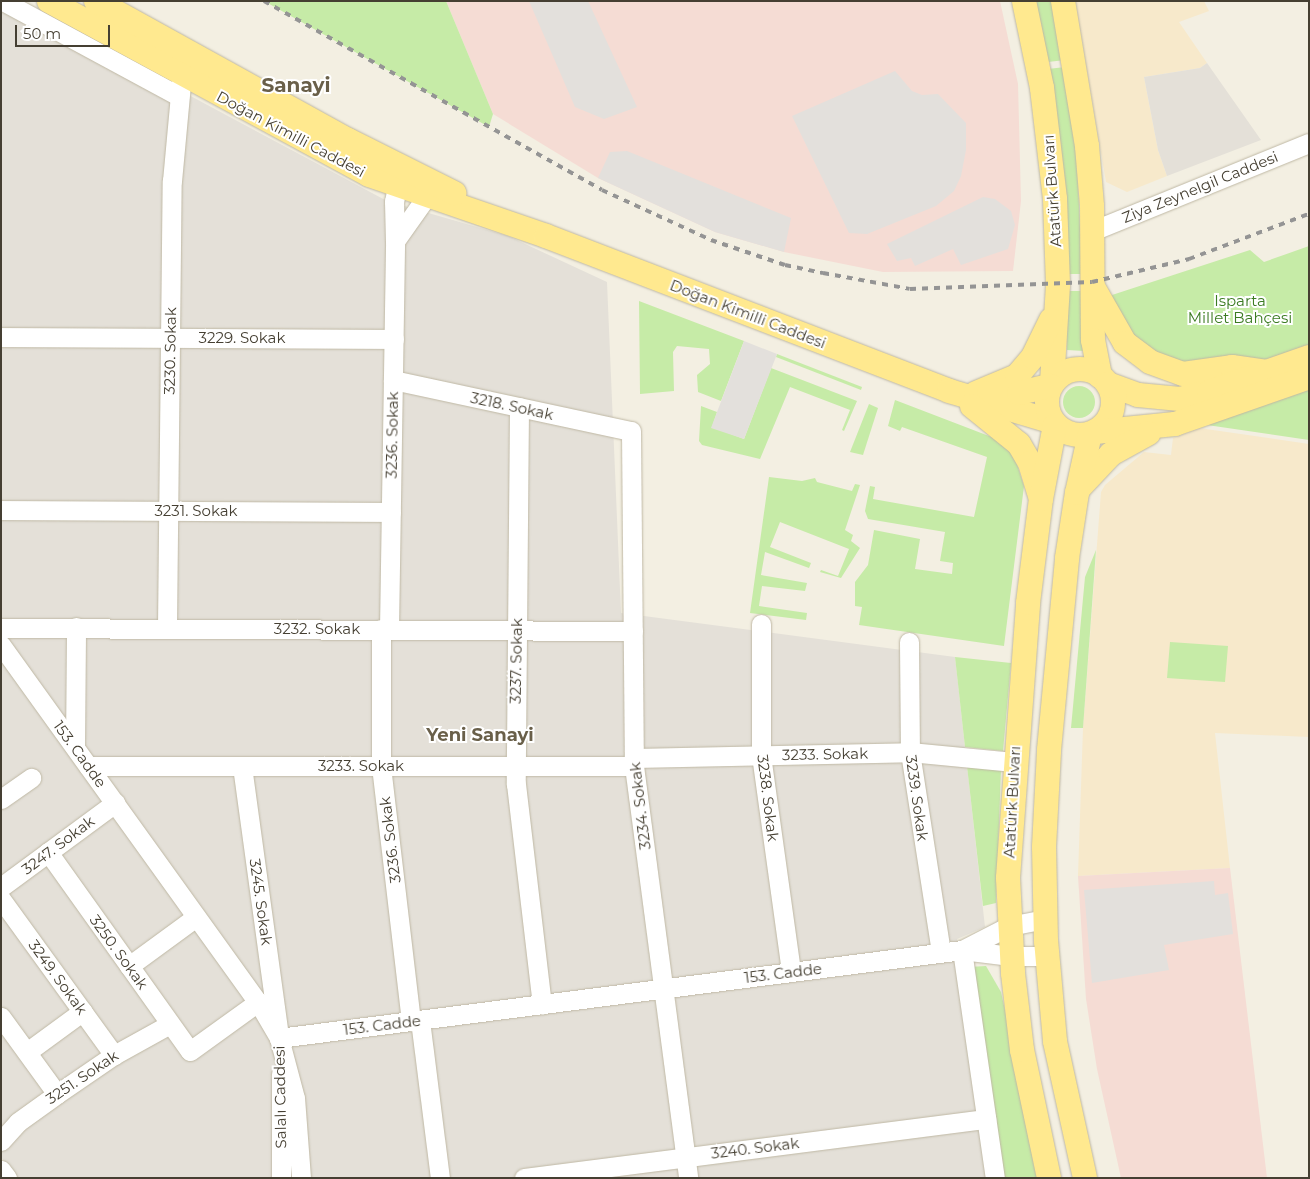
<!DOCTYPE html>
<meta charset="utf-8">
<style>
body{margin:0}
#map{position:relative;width:1310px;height:1179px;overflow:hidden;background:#f3efe2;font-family:Montserrat,sans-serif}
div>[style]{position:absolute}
.commercial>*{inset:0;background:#f7e9cb}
.industrial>*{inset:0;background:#e4e0d8}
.medical>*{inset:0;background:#f5dcd4}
.green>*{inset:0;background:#c6eba7}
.round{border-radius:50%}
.parking>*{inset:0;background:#e3e0dc}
.roads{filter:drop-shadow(0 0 1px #bfb8a4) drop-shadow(0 0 1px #bfb8a4)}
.minor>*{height:19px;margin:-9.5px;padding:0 9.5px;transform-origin:9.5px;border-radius:9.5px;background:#fff}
.major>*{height:24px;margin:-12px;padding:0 12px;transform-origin:12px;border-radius:12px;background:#ffe98f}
.major>.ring{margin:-12px;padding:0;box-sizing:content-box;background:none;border:24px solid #ffe98f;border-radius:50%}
.rail>*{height:4px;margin-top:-2px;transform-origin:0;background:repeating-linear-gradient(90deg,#949494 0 6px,transparent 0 12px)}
span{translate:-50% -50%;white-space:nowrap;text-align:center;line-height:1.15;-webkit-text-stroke:4px #fff;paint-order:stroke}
.street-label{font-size:15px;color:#453f32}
.park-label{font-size:15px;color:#3b7b22}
.quarter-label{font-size:18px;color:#695f49;font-weight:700}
.district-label{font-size:20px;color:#695f49;font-weight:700}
.frame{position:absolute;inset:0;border:2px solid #453f32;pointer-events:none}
.scale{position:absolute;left:15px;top:25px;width:95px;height:22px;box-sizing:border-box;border:2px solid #453f32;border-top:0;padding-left:6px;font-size:15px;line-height:18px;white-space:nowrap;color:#453f32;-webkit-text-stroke:4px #fff;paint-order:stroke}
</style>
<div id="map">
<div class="commercial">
<i style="clip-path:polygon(1075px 1px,1204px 1px,1209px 11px,1179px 22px,1207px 63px,1200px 68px,1144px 77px,1158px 150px,1167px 176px,1127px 192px,1106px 182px)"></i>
<i style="clip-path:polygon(1199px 428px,1309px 444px,1309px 737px,1215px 733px,1230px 868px,1078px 876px,1083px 728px,1101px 492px,1105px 485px,1144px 452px,1171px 455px,1173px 438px)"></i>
</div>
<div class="industrial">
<i style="clip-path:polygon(1px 1px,13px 1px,387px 201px,508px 236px,607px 282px,621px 613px,955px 657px,985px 927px,957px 939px,988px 1178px,18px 1178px,10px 1168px,1px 1157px)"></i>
<i style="clip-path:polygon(1207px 63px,1261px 140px,1167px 176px,1158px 150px,1144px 77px,1200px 68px)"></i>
</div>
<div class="medical">
<i style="clip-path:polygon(446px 1px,1000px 1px,1018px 84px,1021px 201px,1013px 271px,883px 272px,784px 252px,715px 232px,598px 178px,493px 114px)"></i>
<i style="clip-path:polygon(1230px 868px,1267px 1178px,1121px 1178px,1097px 1069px,1086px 999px,1078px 876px)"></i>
</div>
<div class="green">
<i style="clip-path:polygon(264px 1px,446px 1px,493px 114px,489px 127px)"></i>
<i style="clip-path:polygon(1036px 1px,1052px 1px,1065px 60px,1048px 62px)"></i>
<i style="clip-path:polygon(1065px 67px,1077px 160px,1082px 274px,1068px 274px,1048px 69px)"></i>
<i style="clip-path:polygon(1309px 246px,1309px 345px,1270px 361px,1194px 370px,1152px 358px,1116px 314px,1112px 295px,1250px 250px,1264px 262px)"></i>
<i style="clip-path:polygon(1067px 291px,1083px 291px,1084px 351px,1067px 350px)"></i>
<i style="clip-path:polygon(639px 301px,744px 341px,721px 401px,698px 392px,697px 375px,710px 364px,709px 349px,677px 346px,673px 352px,674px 391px,640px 394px)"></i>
<i style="clip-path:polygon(777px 354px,862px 387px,861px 390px,776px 357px)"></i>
<i style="clip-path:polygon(771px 368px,857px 401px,844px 431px,842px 430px,850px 410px,790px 387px,760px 459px,702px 445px,699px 441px,701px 406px,717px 412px,712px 427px,744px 439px)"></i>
<i class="round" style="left:1063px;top:386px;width:32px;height:32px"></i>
<i style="clip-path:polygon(1309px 389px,1309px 440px,1207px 425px)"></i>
<i style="clip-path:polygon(895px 400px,1002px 441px,1014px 455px,1024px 486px,1004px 646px,859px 625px,862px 607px,855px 606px,855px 582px,868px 565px,874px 530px,920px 539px,915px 569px,952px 574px,953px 563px,940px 561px,945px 532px,868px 519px,865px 511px,870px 486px,875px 487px,873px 499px,974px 517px,987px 457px,902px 427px,900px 431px,888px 426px)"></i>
<i style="clip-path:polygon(869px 404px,878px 408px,863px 455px,850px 452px)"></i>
<i style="clip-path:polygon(769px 477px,802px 481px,815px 478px,817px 482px,852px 491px,855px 484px,860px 485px,845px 530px,853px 535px,851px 541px,860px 548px,841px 578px,820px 572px,821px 570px,838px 576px,849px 549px,780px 522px,770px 547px,811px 563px,809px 568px,765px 552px,761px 575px,807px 583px,805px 591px,762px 586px,759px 606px,807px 613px,806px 620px,750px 613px)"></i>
<i style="clip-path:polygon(1096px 550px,1083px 728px,1071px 728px,1085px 577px)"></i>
<i style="clip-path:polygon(1170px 642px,1228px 646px,1225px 682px,1167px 678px)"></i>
<i style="clip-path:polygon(955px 657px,1011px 663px,1003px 751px,965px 747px)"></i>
<i style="clip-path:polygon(967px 766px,1001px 770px,996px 903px,983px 906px)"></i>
<i style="clip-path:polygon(986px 966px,1001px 992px,1042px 1178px,1002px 1178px,969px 967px)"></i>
</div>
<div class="parking">
<i style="clip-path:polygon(529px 1px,588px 1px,637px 107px,604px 119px,575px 107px)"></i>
<i style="clip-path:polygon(895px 71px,912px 91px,922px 95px,938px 94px,966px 123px,966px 150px,961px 176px,954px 191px,936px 206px,867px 234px,849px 233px,792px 116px)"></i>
<i style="clip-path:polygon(627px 151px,791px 218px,784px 252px,715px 232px,598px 178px,610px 152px)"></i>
<i style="clip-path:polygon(983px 197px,995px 199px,1011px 211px,1015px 225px,1008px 249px,961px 265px,953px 249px,915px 266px,911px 258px,897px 261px,887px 244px)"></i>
<i style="clip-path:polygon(744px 341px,777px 354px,744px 439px,711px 428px)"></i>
<i style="clip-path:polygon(1214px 881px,1215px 895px,1228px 893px,1233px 934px,1164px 945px,1169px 970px,1092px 983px,1084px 890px)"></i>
</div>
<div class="roads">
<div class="minor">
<i style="left:3px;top:1px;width:200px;rotate:28.4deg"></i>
<i style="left:400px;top:171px;width:31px;rotate:101deg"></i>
<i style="left:394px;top:201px;width:40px;rotate:88.6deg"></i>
<i style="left:395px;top:241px;width:67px;rotate:-54.7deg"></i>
<i style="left:1092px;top:231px;width:234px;rotate:-22.1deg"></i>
<i style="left:1px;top:337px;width:393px;rotate:0.3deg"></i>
<i style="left:393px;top:380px;width:243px;rotate:12.1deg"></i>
<i style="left:631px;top:431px;width:335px;rotate:89.5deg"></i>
<i style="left:634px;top:766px;width:416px;rotate:82.5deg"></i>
<i style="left:519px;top:407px;width:377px;rotate:90.5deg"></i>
<i style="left:516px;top:784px;width:222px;rotate:83.3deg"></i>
<i style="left:1px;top:510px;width:390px;rotate:0.3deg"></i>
<i style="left:761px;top:624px;width:131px;rotate:90deg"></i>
<i style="left:761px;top:755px;width:219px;rotate:82.1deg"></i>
<i style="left:1px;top:628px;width:632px;rotate:0.27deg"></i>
<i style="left:167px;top:628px;width:447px;rotate:-89.4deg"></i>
<i style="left:172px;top:181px;width:107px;rotate:-84.7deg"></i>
<i style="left:381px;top:629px;width:137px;rotate:90deg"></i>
<i style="left:381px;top:766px;width:257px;rotate:83.3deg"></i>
<i style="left:389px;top:629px;width:388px;rotate:-89.1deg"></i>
<i style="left:909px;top:642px;width:110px;rotate:89.5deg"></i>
<i style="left:910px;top:752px;width:202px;rotate:81.2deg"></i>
<i style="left:1px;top:645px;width:440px;rotate:54.3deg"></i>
<i style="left:258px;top:1002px;width:42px;rotate:59.7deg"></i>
<i style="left:279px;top:1038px;width:62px;rotate:75.1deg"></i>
<i style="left:295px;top:1098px;width:80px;rotate:85.7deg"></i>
<i style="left:75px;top:747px;width:120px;rotate:-89.5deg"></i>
<i style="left:634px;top:758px;width:276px;rotate:-1.2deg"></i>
<i style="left:910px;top:752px;width:104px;rotate:5.5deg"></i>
<i style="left:88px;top:766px;width:546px"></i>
<i style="left:242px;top:766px;width:265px;rotate:82.2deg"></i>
<i style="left:1px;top:799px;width:37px;rotate:-35deg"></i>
<i style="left:48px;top:852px;width:244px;rotate:54.5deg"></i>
<i style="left:190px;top:1051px;width:84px;rotate:-35.8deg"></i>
<i style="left:1px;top:887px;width:142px;rotate:-36.4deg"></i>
<i style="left:1px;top:899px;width:193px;rotate:54.1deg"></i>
<i style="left:1045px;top:919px;width:37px;rotate:169deg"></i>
<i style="left:1009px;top:926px;width:53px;rotate:152.9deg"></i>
<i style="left:962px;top:950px;width:49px;rotate:7deg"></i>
<i style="left:1011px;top:956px;width:36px"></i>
<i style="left:129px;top:966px;width:83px;rotate:-36.2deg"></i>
<i style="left:1px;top:1017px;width:95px;rotate:54deg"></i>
<i style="left:420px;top:1020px;width:159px;rotate:82.8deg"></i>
<i style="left:279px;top:1038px;width:689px;rotate:-7.34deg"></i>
<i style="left:962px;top:950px;width:230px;rotate:81.8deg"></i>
<i style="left:27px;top:1052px;width:69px;rotate:-36.2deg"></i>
<i style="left:281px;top:1074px;width:104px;rotate:90deg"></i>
<i style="left:1px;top:1141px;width:25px;rotate:-48deg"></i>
<i style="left:18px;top:1122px;width:48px;rotate:-35.7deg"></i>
<i style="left:57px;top:1094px;width:69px;rotate:-34.4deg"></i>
<i style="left:114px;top:1055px;width:64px;rotate:-29deg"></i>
<i style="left:1px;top:1170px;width:10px;rotate:53deg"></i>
<i style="left:524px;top:1178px;width:466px;rotate:-7.3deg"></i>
</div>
<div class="major">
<i style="left:49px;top:1px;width:364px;rotate:28.5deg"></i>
<i style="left:369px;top:175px;width:187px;rotate:19deg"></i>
<i style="left:546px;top:236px;width:432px;rotate:21deg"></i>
<i style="left:949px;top:391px;width:109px;rotate:16.6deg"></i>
<i style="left:96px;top:1px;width:288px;rotate:28.9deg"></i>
<i style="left:348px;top:140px;width:119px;rotate:26.6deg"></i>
<i style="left:1024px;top:1px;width:89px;rotate:78.3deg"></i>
<i style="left:1042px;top:88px;width:112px;rotate:83.3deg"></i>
<i style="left:1055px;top:199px;width:86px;rotate:88deg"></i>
<i style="left:1058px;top:285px;width:97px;rotate:93.5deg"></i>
<i style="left:1063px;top:1px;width:147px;rotate:80.6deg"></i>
<i style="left:1087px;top:146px;width:60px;rotate:85.2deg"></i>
<i style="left:1092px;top:206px;width:134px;rotate:89.6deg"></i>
<i style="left:1093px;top:340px;width:37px;rotate:79deg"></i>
<i style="left:1093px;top:287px;width:64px;rotate:60.3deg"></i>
<i style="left:1125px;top:343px;width:31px;rotate:37deg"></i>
<i style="left:1150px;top:362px;width:35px;rotate:20deg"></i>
<i style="left:1183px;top:374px;width:49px;rotate:-8.1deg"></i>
<i style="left:1232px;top:367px;width:35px;rotate:8deg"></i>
<i class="ring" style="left:1047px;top:369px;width:42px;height:42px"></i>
<i style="left:1108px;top:384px;width:32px;rotate:20deg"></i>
<i style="left:1138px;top:395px;width:42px;rotate:5.4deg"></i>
<i style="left:1180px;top:399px;width:30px;rotate:-14deg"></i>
<i style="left:1209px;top:392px;width:106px;rotate:-19.3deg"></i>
<i style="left:976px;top:393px;width:44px;rotate:-22.5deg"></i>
<i style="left:1017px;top:376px;width:25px;rotate:-50deg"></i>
<i style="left:1033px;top:357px;width:41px;rotate:-64.1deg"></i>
<i style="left:989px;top:393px;width:30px"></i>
<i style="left:1019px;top:393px;width:32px;rotate:-13deg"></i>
<i style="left:972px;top:406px;width:60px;rotate:39deg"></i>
<i style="left:1019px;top:444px;width:22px;rotate:60deg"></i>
<i style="left:1030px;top:463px;width:34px;rotate:73deg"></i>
<i style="left:1095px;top:432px;width:80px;rotate:-5.7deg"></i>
<i style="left:1175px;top:424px;width:142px;rotate:-19.3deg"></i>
<i style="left:1080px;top:487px;width:45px;rotate:-46.8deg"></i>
<i style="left:1111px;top:454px;width:43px;rotate:-28.9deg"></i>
<i style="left:1049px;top:1178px;width:131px;rotate:-101.9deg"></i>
<i style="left:1022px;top:1050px;width:78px;rotate:-96.7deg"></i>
<i style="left:1013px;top:973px;width:95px;rotate:-93deg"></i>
<i style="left:1008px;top:878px;width:276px;rotate:-85.8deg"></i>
<i style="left:1028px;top:603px;width:105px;rotate:-82.9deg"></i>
<i style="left:1041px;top:499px;width:75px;rotate:-79.3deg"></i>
<i style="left:1085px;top:1178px;width:140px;rotate:-102.4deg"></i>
<i style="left:1055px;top:1041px;width:100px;rotate:-95.1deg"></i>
<i style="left:1046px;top:941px;width:94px;rotate:-91.2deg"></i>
<i style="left:1044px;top:847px;width:97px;rotate:-87deg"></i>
<i style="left:1049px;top:750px;width:193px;rotate:-84.6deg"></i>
<i style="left:1067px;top:558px;width:66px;rotate:-81.3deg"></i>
<i style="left:1077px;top:493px;width:60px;rotate:-77.6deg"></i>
</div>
</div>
<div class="rail">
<i style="left:264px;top:1px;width:387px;rotate:29.2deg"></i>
<i style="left:602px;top:190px;width:120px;rotate:24.6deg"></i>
<i style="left:711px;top:240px;width:78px;rotate:18.7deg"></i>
<i style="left:785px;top:265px;width:39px;rotate:12deg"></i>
<i style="left:823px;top:273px;width:88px;rotate:10.4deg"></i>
<i style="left:910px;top:289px;width:182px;rotate:-2.2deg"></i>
<i style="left:1092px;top:282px;width:100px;rotate:-13.3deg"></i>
<i style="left:1189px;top:259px;width:128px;rotate:-20.6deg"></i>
</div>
<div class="street-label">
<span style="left:291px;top:134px;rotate:28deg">Doğan Kimilli Caddesi</span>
<span style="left:1200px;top:187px;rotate:-22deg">Ziya Zeynelgil Caddesi</span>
<span style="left:1052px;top:191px;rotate:-94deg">Atatürk Bulvarı</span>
<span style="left:748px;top:314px;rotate:21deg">Doğan Kimilli Caddesi</span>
<span style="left:242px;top:338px">3229. Sokak</span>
<span style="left:170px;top:351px;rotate:-89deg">3230. Sokak</span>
<span style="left:512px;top:406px;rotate:12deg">3218. Sokak</span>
<span style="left:392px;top:435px;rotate:-89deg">3236. Sokak</span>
<span style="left:196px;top:511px">3231. Sokak</span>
<span style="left:317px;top:629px">3232. Sokak</span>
<span style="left:516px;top:661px;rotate:-89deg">3237. Sokak</span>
<span style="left:80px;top:754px;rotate:54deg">153. Cadde</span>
<span style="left:825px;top:754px;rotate:-1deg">3233. Sokak</span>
<span style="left:361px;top:766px">3233. Sokak</span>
<span style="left:768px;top:798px;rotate:83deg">3238. Sokak</span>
<span style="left:917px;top:798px;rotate:82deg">3239. Sokak</span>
<span style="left:1012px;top:802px;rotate:-87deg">Atatürk Bulvarı</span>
<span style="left:640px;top:806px;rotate:-97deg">3234. Sokak</span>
<span style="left:390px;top:840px;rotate:-97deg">3236. Sokak</span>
<span style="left:58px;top:845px;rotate:-37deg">3247. Sokak</span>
<span style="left:261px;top:902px;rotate:82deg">3245. Sokak</span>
<span style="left:119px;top:952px;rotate:54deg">3250. Sokak</span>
<span style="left:783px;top:973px;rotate:-7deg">153. Cadde</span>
<span style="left:58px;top:977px;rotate:54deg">3249. Sokak</span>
<span style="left:382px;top:1025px;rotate:-7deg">153. Cadde</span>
<span style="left:82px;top:1077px;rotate:-34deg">3251. Sokak</span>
<span style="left:280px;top:1097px;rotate:-91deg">Salalı Caddesi</span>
<span style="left:755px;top:1148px;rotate:-7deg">3240. Sokak</span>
</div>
<div class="park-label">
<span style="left:1240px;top:309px">Isparta<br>Millet Bahçesi</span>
</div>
<div class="quarter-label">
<span style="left:480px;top:735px">Yeni Sanayi</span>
</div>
<div class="district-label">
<span style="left:296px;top:85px">Sanayi</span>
</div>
<div class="frame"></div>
<div class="scale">50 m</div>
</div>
